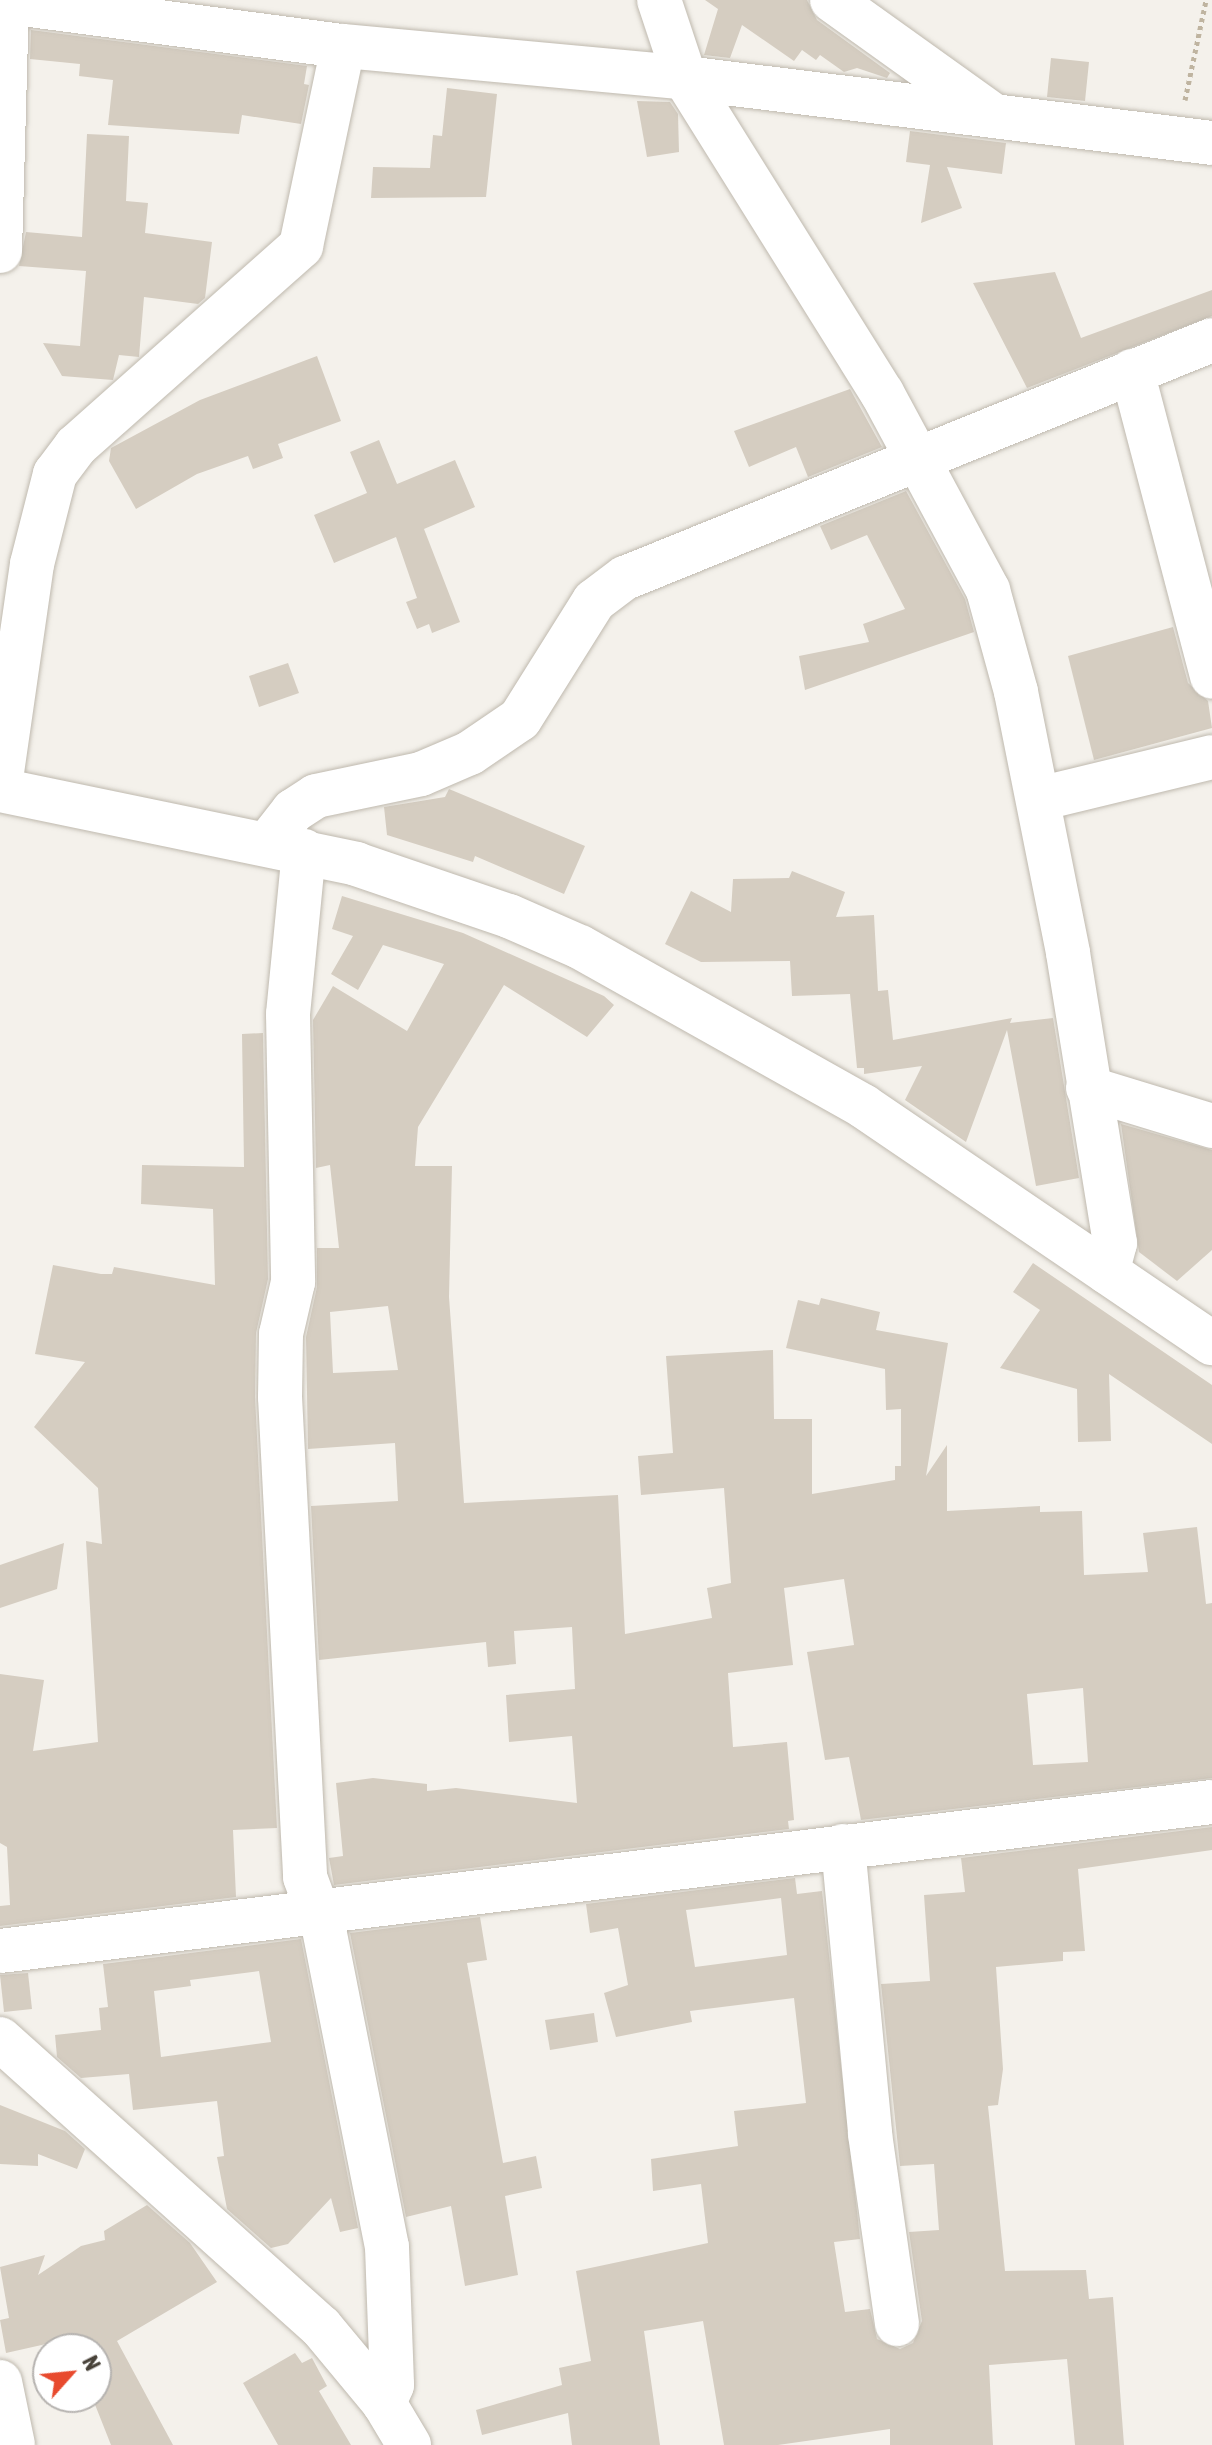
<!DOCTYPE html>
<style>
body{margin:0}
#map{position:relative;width:1212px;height:2445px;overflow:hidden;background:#f4f1eb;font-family:"Asap Condensed",sans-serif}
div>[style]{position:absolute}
.building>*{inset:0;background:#d5cdc1}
.path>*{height:5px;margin-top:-2.5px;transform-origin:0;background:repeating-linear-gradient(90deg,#bfb4a0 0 4px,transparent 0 8px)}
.roads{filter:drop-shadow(0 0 2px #bfb9ae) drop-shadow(0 0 2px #bfb9ae)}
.minor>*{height:44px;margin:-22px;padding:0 22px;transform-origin:22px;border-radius:22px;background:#fff}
span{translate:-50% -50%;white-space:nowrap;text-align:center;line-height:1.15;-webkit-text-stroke:6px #fff;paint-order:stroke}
.north{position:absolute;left:32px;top:2333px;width:80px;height:80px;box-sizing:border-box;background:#fff;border:2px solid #b6b3b0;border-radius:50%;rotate:63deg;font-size:22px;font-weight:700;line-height:32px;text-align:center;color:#484239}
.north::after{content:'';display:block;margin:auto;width:28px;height:36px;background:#e84a2e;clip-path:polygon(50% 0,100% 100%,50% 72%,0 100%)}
</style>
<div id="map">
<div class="building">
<i style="clip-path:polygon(705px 0,807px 0,817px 20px,890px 73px,887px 78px,857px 68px,844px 72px,820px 55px,816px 60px,802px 50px,794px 61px,742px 25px,730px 58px,704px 55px,718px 9px)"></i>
<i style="clip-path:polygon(31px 30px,307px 66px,304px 84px,309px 85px,301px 124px,242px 115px,239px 134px,108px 125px,113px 80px,79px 76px,80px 64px,30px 59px)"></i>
<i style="clip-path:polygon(1051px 58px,1089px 62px,1085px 101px,1047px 97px)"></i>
<i style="clip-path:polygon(447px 88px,497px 94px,486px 197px,371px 198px,373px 167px,430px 168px,433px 135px,442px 136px)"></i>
<i style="clip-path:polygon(637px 101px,670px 102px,678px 114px,679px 152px,647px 157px)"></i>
<i style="clip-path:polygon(910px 131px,1006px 143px,1002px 174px,947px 167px,962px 208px,921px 223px,930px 165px,906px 162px)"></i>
<i style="clip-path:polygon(87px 134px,129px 136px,126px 201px,148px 203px,145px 233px,212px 242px,205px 298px,198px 304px,144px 297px,139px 357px,119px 355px,113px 380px,62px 376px,43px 343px,80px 346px,86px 271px,19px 266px,26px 232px,82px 237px)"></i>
<i style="clip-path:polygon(1055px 272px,1081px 338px,1212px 290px,1212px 316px,1027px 388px,973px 283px)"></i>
<i style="clip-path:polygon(317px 356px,341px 421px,278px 444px,283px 458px,253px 469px,248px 456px,197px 474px,136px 509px,109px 461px,111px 448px,200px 400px)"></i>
<i style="clip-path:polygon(850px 389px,882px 447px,808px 477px,796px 447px,749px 467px,734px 431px)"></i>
<i style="clip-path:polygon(379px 440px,397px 484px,455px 460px,475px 507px,424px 529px,460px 622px,432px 633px,429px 624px,417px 629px,406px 602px,417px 598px,396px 537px,334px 563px,314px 515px,367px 493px,350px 452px)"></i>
<i style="clip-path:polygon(906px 491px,965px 599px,974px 632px,805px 690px,799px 656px,869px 642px,863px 624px,905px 609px,867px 535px,831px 550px,820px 526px)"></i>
<i style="clip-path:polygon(1173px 627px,1188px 683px,1208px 701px,1212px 728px,1094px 760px,1068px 656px)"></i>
<i style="clip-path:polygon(288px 663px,299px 693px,259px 707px,249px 676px)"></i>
<i style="clip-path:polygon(449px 789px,585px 846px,564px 894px,475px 856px,473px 862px,387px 835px,384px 807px,445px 797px)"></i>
<i style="clip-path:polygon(792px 871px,845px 892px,836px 917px,874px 915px,878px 991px,888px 990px,893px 1040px,1012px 1018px,1010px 1023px,1053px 1018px,1079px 1178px,1036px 1186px,1007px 1030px,966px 1142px,905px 1100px,922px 1066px,864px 1074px,864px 1068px,857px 1068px,850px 994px,792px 996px,790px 961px,701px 962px,665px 944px,691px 891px,731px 912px,733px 879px,789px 878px)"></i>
<i style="clip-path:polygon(evenodd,342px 896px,463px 933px,604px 996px,614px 1005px,587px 1037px,504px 985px,418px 1127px,415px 1166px,452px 1166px,449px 1297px,464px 1503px,618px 1495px,625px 1634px,712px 1618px,707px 1588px,731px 1583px,724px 1488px,641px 1495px,638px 1456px,673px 1453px,666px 1356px,773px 1350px,774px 1419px,812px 1419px,812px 1494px,895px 1480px,895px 1466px,901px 1466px,901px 1409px,886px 1410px,885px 1369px,786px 1348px,798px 1300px,819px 1305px,821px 1298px,880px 1312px,876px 1330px,948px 1343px,926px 1476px,947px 1445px,947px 1511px,1040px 1506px,1040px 1512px,1082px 1511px,1084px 1575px,1148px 1572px,1143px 1533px,1197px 1527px,1206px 1604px,1212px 1603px,1212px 1778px,861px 1820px,849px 1757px,825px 1760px,807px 1652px,854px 1645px,844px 1579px,784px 1588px,793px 1665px,728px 1673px,733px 1747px,787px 1742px,794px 1820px,788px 1821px,789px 1829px,334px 1885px,329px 1858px,343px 1856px,336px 1783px,373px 1778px,427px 1784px,427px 1791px,456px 1788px,577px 1803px,572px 1736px,509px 1742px,506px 1695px,575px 1689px,572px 1627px,514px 1631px,516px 1664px,488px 1667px,486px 1642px,319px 1660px,311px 1506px,398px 1501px,395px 1443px,308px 1449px,306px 1337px,317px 1287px,317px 1248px,339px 1248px,330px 1165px,316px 1168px,313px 1020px,333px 986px,407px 1031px,444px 964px,383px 945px,358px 990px,331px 974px,353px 936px,332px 929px,342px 896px,388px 1306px,398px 1370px,333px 1373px,330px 1312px,388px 1306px,342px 896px,1083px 1688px,1088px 1762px,1033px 1765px,1027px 1694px,1083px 1688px)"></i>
<i style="clip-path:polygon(263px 1033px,268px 1279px,256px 1333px,255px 1397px,277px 1828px,233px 1830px,236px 1897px,0 1926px,0 1906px,10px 1905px,7px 1847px,0 1843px,0 1674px,44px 1680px,33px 1751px,98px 1742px,86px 1541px,102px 1544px,98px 1488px,34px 1427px,85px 1362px,35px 1354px,53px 1265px,101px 1274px,112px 1274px,114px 1267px,215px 1285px,213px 1209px,141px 1204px,142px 1165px,244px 1167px,242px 1034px)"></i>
<i style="clip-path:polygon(1121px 1124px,1212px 1150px,1212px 1250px,1177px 1281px,1139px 1252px)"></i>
<i style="clip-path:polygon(1033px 1263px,1212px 1385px,1212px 1444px,1109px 1374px,1111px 1441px,1078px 1442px,1077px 1389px,1000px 1368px,1040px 1310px,1013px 1292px)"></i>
<i style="clip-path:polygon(64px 1543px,57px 1589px,0 1608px,0 1565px)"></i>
<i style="clip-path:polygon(evenodd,1212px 1827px,1212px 1850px,1078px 1869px,1085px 1951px,1063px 1952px,1063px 1961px,996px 1967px,1003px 2069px,998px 2105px,988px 2106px,1005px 2271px,1086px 2270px,1089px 2299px,1113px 2297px,1124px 2445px,1075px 2445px,1067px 2359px,989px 2365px,993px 2445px,890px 2445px,890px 2429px,778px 2445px,724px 2445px,703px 2321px,644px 2331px,660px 2445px,572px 2445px,568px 2413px,482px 2435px,476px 2410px,562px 2385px,559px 2368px,591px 2361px,576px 2271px,708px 2243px,701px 2184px,653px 2191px,651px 2159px,738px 2146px,734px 2111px,806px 2103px,794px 1998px,690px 2011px,692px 2022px,616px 2037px,604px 1993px,628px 1985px,618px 1928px,590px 1933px,586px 1904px,795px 1878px,797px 1894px,822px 1891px,860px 2239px,834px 2242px,845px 2312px,870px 2309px,877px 2339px,900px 2349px,913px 2343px,922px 2321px,909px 2232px,939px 2230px,934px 2164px,900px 2166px,881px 1984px,930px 1981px,924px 1895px,965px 1892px,961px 1858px,1212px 1827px,781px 1898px,787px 1955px,695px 1967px,686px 1910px,781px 1898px)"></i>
<i style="clip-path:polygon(480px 1917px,487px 1960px,467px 1963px,503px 2163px,536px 2156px,542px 2188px,505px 2196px,518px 2275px,465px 2286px,451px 2206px,406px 2217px,350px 1933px)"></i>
<i style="clip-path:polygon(evenodd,301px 1939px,358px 2228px,340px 2232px,331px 2198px,288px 2244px,271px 2248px,227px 2209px,217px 2157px,224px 2156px,217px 2101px,133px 2110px,129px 2074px,81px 2078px,57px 2057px,55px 2035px,101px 2030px,99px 2008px,108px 2007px,103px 1964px,301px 1939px,259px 1971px,271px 2042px,161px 2057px,154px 1991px,191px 1986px,190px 1980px,259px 1971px)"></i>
<i style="clip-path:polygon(28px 1973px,32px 2009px,4px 2012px,0 1975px)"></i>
<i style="clip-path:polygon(594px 2013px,598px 2042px,550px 2050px,545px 2020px)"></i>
<i style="clip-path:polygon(0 2105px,65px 2131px,85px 2149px,77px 2169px,38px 2154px,38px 2166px,0 2164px)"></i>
<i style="clip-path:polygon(147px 2205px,190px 2243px,217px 2282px,117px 2341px,173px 2445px,111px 2445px,92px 2397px,96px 2397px,96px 2349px,59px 2349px,55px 2342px,6px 2353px,0 2320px,9px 2318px,0 2267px,45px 2255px,38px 2275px,81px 2246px,105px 2240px,104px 2231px)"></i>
<i style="clip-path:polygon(295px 2353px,302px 2363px,312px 2358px,327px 2386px,319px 2391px,351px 2445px,278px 2445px,243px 2383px)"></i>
</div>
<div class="path">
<i style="left:1185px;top:100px;width:102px;rotate:-78.1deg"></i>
</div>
<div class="roads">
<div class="minor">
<i style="left:659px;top:0;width:82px;rotate:71.6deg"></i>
<i style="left:685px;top:78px;width:372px;rotate:58deg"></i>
<i style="left:882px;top:393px;width:224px;rotate:61.7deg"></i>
<i style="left:988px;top:590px;width:106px;rotate:74.6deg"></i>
<i style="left:1016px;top:692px;width:266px;rotate:78.7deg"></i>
<i style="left:1068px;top:953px;width:294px;rotate:80.8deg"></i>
<i style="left:1115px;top:1243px;width:30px;rotate:105deg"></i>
<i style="left:832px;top:0;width:199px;rotate:35.6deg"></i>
<i style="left:0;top:1px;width:346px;rotate:7.5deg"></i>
<i style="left:343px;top:46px;width:343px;rotate:5.3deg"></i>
<i style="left:685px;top:78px;width:531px;rotate:7.03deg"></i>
<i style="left:0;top:251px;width:249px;rotate:-88.4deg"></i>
<i style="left:1132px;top:371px;width:316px;rotate:75.3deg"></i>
<i style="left:0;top:786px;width:224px;rotate:-81.8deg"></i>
<i style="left:32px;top:564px;width:93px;rotate:-75.7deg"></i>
<i style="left:55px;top:474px;width:35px;rotate:-53deg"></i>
<i style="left:76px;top:446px;width:301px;rotate:-41.6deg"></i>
<i style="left:301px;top:246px;width:204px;rotate:-78.1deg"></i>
<i style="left:0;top:790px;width:364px;rotate:11.7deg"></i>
<i style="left:356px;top:864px;width:162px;rotate:18.8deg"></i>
<i style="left:509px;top:916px;width:77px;rotate:23.6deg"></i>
<i style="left:580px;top:947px;width:325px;rotate:29.3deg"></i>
<i style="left:863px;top:1106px;width:422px;rotate:34.2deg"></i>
<i style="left:1039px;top:799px;width:178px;rotate:-13.6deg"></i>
<i style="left:268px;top:843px;width:41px;rotate:-52deg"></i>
<i style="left:293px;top:811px;width:27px;rotate:-33deg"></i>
<i style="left:316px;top:796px;width:107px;rotate:-11.8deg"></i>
<i style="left:421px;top:774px;width:53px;rotate:-23.2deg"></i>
<i style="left:470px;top:753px;width:60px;rotate:-34.2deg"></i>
<i style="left:520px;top:719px;width:139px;rotate:-57.9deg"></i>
<i style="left:594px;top:601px;width:39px;rotate:-37deg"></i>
<i style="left:625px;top:578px;width:633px;rotate:-22.07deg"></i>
<i style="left:304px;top:851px;width:164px;rotate:95.6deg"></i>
<i style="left:288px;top:1014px;width:268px;rotate:88.9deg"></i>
<i style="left:293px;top:1282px;width:53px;rotate:103deg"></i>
<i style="left:281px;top:1334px;width:63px;rotate:90.9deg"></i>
<i style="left:280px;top:1397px;width:481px;rotate:87deg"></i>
<i style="left:305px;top:1877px;width:55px;rotate:69.9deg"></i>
<i style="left:324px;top:1929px;width:324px;rotate:78.8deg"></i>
<i style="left:387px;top:2247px;width:138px;rotate:87.9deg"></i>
<i style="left:392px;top:2385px;width:20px;rotate:114deg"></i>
<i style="left:1088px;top:1088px;width:130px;rotate:17deg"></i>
<i style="left:843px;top:1846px;width:289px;rotate:84.6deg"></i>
<i style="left:870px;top:2134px;width:192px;rotate:81.9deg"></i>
<i style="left:0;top:1951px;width:1221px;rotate:-7.01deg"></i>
<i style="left:0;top:2039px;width:431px;rotate:41.9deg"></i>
<i style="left:321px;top:2327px;width:99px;rotate:50.3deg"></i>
<i style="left:384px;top:2403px;width:49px;rotate:59.2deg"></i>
<i style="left:0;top:2382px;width:64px;rotate:78.3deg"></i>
</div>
</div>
<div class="north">N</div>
</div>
